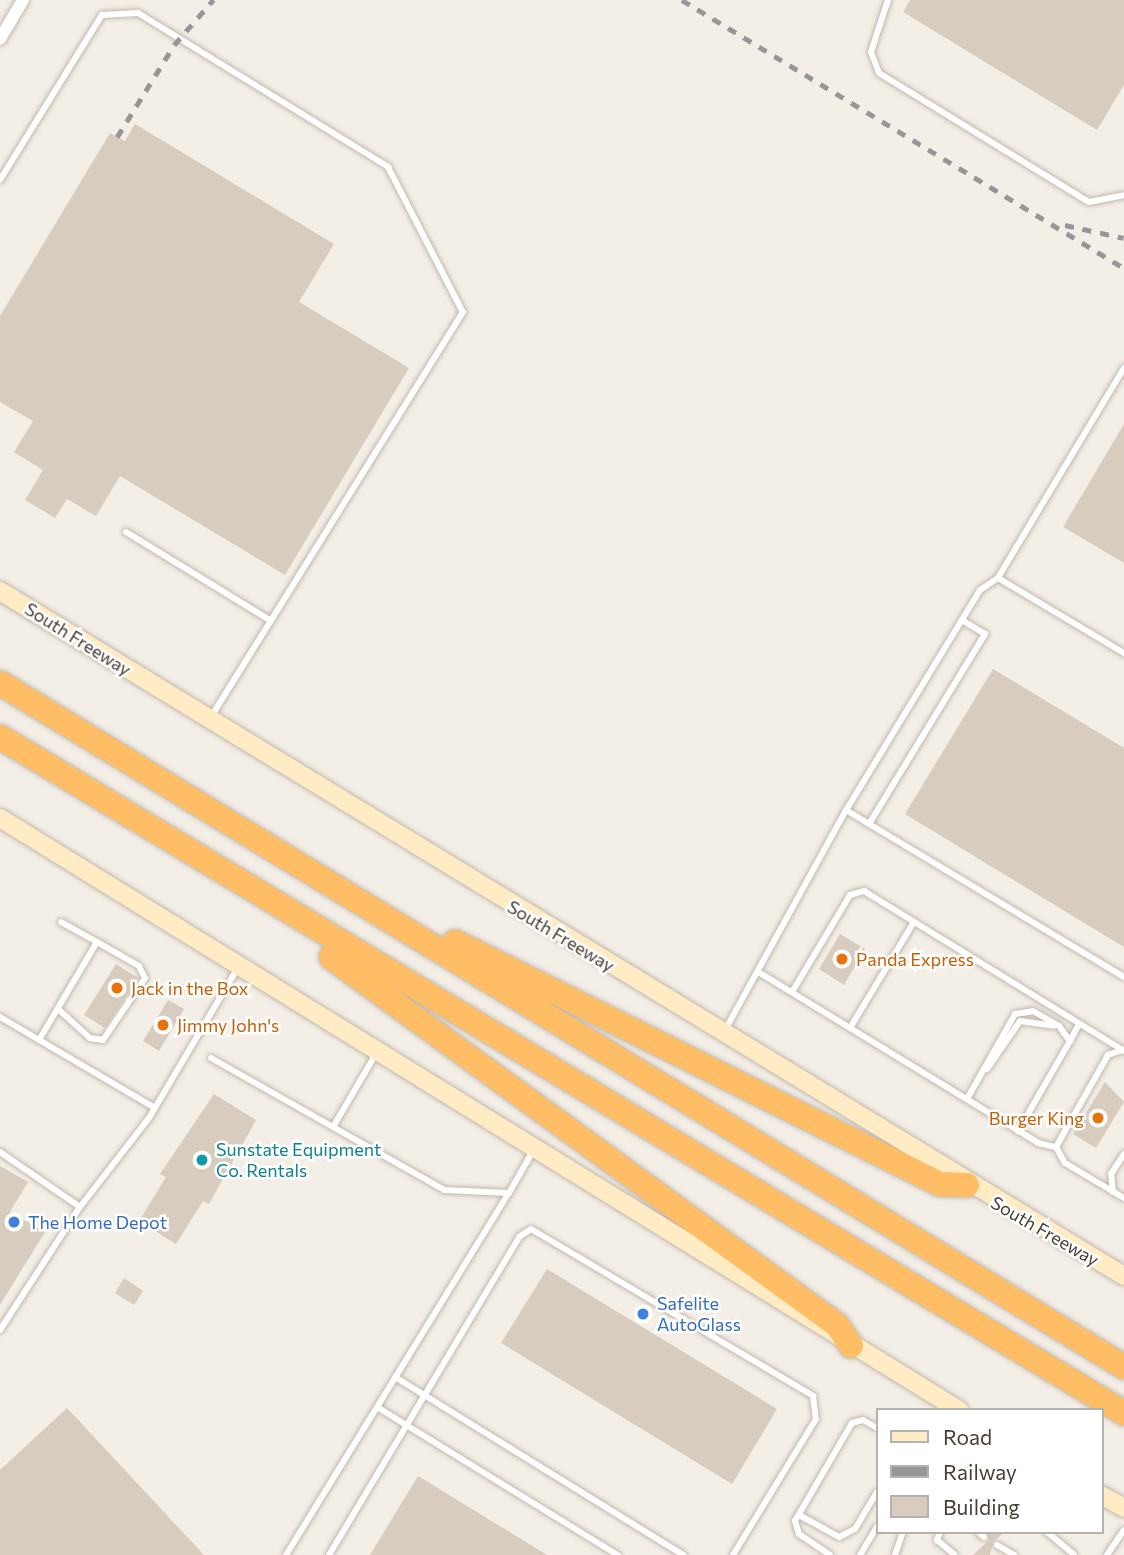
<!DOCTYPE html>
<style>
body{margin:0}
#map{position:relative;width:1124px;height:1555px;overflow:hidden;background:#f3eee6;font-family:Commissioner,sans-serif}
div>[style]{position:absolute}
.building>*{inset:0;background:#d8ccbe}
.roads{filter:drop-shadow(0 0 2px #c2b8ac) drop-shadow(0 0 2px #c2b8ac)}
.service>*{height:6px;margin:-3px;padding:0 3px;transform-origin:3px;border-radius:3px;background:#fff}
.minor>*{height:12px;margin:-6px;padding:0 6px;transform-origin:6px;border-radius:6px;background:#fff}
.secondary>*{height:18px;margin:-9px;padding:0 9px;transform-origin:9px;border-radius:9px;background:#ffecc5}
.motorway>*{height:24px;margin:-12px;padding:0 12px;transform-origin:12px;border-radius:12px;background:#ffbe66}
.rail>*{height:4.5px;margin-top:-2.25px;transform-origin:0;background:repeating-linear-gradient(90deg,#969696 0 9px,transparent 0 18px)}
.dots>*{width:19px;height:19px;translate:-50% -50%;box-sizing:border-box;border:4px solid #fff;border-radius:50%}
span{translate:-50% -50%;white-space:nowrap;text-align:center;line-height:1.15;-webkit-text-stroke:5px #fff;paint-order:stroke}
.street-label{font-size:18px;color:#463e35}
.food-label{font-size:18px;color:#c56008}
.left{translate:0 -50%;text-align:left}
.right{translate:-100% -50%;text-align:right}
.culture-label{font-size:18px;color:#0d838f}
.shop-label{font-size:18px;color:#366cbe}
.legend{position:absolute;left:876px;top:1408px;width:228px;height:126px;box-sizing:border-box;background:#fff;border:2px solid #b5b2ae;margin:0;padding:9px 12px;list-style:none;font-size:21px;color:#463e35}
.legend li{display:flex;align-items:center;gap:14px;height:35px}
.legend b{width:35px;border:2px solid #b5b2ae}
</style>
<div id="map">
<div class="building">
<i style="clip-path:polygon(910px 0,1124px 0,1124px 85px,1097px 130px,903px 12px)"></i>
<i style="clip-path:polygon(135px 124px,334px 244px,299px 302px,409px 368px,285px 575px,120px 476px,96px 516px,67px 499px,55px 518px,25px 500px,43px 470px,14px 452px,33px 421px,0 402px,0 316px,110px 133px,125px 141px)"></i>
<i style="clip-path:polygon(1124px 424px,1124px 563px,1063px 527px)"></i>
<i style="clip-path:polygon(993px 669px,1124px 748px,1124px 947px,905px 814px)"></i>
<i style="clip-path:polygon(840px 934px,865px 949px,844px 985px,819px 969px)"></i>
<i style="clip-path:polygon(116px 964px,138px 978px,105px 1028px,84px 1015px)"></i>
<i style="clip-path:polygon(168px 1000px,184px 1009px,159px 1051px,143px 1041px)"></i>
<i style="clip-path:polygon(1105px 1082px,1124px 1102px,1096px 1148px,1073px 1134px)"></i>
<i style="clip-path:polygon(214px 1094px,256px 1120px,209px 1204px,203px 1201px,176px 1244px,139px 1221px,166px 1177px,160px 1174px)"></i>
<i style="clip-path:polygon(0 1166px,28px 1182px,10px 1212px,45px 1232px,0 1305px)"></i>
<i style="clip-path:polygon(547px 1269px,777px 1409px,732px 1484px,501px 1343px)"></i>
<i style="clip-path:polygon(124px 1278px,143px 1291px,134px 1305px,115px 1293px)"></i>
<i style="clip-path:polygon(67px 1408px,204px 1555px,0 1555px,0 1470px)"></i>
<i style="clip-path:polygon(418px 1476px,547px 1555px,370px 1555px)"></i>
<i style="clip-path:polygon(987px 1532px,1005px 1532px,993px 1542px,990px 1555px,973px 1555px,989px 1540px)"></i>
</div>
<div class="roads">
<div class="service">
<i style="left:888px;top:0;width:55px;rotate:108.1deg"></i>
<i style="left:871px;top:52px;width:22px;rotate:69deg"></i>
<i style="left:879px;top:73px;width:246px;rotate:31.6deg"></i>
<i style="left:1089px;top:202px;width:36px;rotate:-11deg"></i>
<i style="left:0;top:180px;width:194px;rotate:-58.3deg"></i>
<i style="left:102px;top:15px;width:36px;rotate:-3deg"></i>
<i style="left:138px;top:13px;width:294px;rotate:31.6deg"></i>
<i style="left:388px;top:167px;width:163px;rotate:62.7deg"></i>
<i style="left:463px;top:312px;width:476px;rotate:121.9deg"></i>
<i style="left:1124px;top:368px;width:245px;rotate:121deg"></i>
<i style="left:998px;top:578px;width:147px;rotate:30.8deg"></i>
<i style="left:126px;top:532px;width:170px;rotate:31.5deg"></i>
<i style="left:998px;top:578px;width:22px;rotate:146deg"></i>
<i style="left:980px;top:590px;width:258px;rotate:121.3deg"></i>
<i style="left:846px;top:810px;width:324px;rotate:31deg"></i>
<i style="left:869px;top:824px;width:223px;rotate:-58.6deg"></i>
<i style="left:985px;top:634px;width:27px;rotate:-149deg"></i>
<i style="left:760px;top:973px;width:326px;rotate:31.4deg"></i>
<i style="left:1038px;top:1143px;width:18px;rotate:13deg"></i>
<i style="left:792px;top:992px;width:113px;rotate:-59.1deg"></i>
<i style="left:850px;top:895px;width:15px;rotate:-16deg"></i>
<i style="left:864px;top:891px;width:305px;rotate:31.6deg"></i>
<i style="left:58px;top:1009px;width:43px;rotate:42.2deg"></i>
<i style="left:90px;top:1038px;width:13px;rotate:9deg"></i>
<i style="left:103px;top:1040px;width:75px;rotate:-55.9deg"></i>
<i style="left:145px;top:978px;width:13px;rotate:-117deg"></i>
<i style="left:139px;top:966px;width:48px;rotate:-150.3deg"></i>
<i style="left:0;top:1017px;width:180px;rotate:30.4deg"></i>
<i style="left:850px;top:1028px;width:124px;rotate:-58.9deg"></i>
<i style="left:724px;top:1032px;width:253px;rotate:-61.2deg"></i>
<i style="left:39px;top:1040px;width:114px;rotate:-59.4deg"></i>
<i style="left:97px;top:942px;width:41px;rotate:-150.9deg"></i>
<i style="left:1070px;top:1041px;width:19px;rotate:-62deg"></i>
<i style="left:1123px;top:1050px;width:16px;rotate:162deg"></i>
<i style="left:1108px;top:1055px;width:106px;rotate:119.5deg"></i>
<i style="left:1056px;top:1147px;width:18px;rotate:61deg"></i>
<i style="left:1065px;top:1163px;width:69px;rotate:30.7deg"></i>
<i style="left:211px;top:1058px;width:268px;rotate:29.5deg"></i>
<i style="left:444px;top:1190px;width:65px;rotate:2.6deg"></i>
<i style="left:509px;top:1193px;width:51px;rotate:-60.4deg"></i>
<i style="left:987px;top:1069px;width:58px;rotate:-55.5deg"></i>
<i style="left:1020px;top:1021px;width:34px;rotate:8deg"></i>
<i style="left:967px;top:1099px;width:98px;rotate:-60.5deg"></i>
<i style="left:1015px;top:1014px;width:18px;rotate:-9deg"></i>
<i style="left:1033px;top:1011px;width:30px;rotate:30deg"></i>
<i style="left:1059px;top:1026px;width:19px;rotate:54deg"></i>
<i style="left:1070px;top:1041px;width:104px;rotate:120deg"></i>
<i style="left:333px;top:1127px;width:87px;rotate:-59.6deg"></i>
<i style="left:0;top:1152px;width:97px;rotate:34.5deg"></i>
<i style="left:80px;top:1207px;width:113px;rotate:-52.2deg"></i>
<i style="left:149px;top:1118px;width:173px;rotate:-59.4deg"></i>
<i style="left:1113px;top:1192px;width:18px;rotate:-96deg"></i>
<i style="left:1111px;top:1174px;width:24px;rotate:-57deg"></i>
<i style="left:0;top:1330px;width:147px;rotate:-57deg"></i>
<i style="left:395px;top:1377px;width:339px;rotate:31.7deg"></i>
<i style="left:377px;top:1407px;width:283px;rotate:31.6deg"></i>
<i style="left:799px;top:1515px;width:46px;rotate:28.8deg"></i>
<i style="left:839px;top:1537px;width:18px;rotate:-27deg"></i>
<i style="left:855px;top:1529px;width:43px;rotate:-59.3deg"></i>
<i style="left:940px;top:1532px;width:9px;rotate:111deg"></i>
<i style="left:937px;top:1540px;width:23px;rotate:40deg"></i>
<i style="left:978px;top:1532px;width:8px;rotate:40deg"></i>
<i style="left:1047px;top:1532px;width:35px;rotate:40deg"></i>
<i style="left:997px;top:1545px;width:20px;rotate:30deg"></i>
<i style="left:286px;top:1555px;width:425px;rotate:-58.4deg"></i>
<i style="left:329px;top:1555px;width:370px;rotate:-59.1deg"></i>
<i style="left:519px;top:1237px;width:14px;rotate:-34deg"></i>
<i style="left:531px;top:1229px;width:328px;rotate:30.6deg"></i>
<i style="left:813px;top:1396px;width:23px;rotate:83deg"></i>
<i style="left:816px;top:1419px;width:159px;rotate:121.4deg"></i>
<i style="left:830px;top:1555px;width:37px;rotate:-146deg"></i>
<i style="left:799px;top:1534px;width:14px;rotate:-107deg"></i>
<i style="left:795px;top:1521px;width:113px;rotate:-59.8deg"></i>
<i style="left:852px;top:1423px;width:11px;rotate:-15deg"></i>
<i style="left:863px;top:1420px;width:16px;rotate:30deg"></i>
<i style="left:860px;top:1555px;width:33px;rotate:-59deg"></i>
<i style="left:895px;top:1555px;width:24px;rotate:-71deg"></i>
<i style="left:1107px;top:1555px;width:30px;rotate:-56deg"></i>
</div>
<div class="minor">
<i style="left:0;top:39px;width:45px;rotate:-59.5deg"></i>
</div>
<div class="secondary">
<i style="left:0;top:591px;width:1316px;rotate:31.36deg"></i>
<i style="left:0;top:818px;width:1127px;rotate:31.69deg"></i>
<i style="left:1101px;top:1495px;width:26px;rotate:29deg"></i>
</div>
<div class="motorway">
<i style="left:0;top:683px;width:1316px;rotate:31.32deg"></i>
<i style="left:0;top:737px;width:1312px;rotate:31.02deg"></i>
<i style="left:455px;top:942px;width:542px;rotate:26.52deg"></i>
<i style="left:940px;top:1184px;width:27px;rotate:2deg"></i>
<i style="left:331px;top:957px;width:626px;rotate:36.03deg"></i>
<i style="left:837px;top:1325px;width:25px;rotate:56deg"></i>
</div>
</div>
<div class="rail">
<i style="left:682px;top:0;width:517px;rotate:31.23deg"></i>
<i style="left:117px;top:137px;width:108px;rotate:-58.2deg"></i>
<i style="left:174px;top:45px;width:60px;rotate:-49.1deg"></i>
<i style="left:1065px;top:225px;width:60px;rotate:12.4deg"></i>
</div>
<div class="dots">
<i style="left:842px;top:959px;background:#e8710a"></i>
<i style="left:117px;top:988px;background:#e8710a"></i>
<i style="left:163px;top:1025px;background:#e8710a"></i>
<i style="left:1098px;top:1118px;background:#e8710a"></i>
<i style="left:202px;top:1160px;background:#0f9aa8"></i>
<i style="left:14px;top:1222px;background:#3f7fe0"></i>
<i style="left:643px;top:1314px;background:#3f7fe0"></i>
</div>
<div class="street-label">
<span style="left:78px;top:639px;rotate:32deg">South Freeway</span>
<span style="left:561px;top:936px;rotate:31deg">South Freeway</span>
<span style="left:1045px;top:1231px;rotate:30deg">South Freeway</span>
</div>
<div class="food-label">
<span class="left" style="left:856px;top:959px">Panda Express</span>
<span class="left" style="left:131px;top:988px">Jack in the Box</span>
<span class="left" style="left:177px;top:1025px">Jimmy John's</span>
<span class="right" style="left:1084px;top:1118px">Burger King</span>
</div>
<div class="culture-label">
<span class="left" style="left:216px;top:1160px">Sunstate Equipment<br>Co. Rentals</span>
</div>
<div class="shop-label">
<span class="left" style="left:28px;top:1222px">The Home Depot</span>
<span class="left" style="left:657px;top:1314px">Safelite<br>AutoGlass</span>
</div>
<ul class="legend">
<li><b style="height:9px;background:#ffecc5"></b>Road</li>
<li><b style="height:9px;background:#969696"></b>Railway</li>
<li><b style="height:19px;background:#d8ccbe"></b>Building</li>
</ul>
</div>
